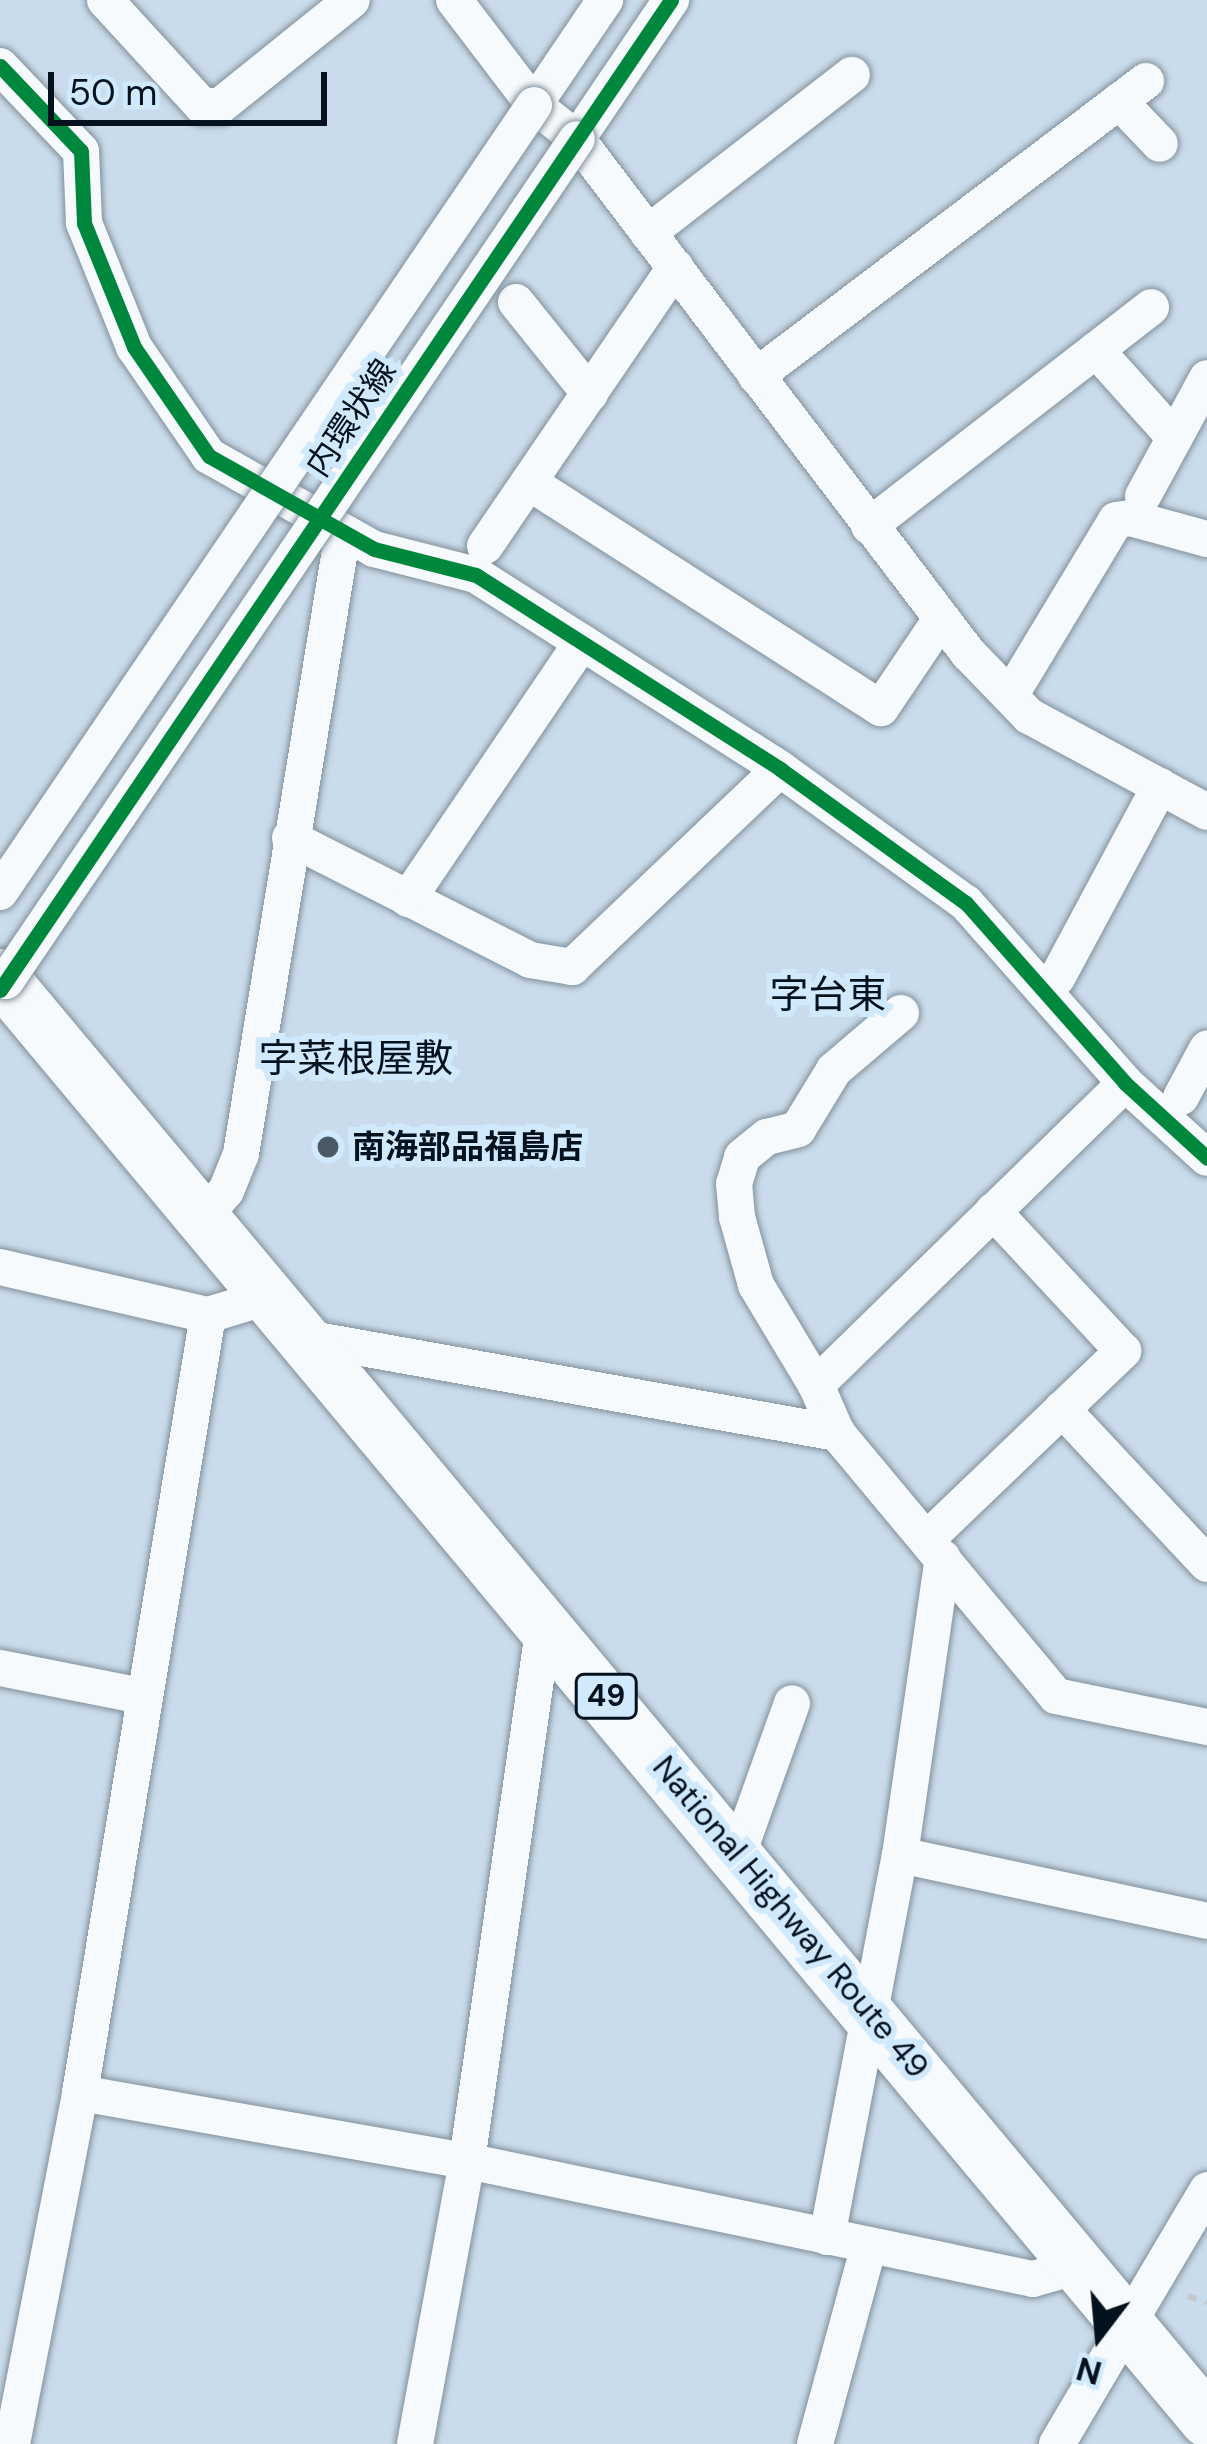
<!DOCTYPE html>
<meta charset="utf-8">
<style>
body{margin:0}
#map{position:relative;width:1207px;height:2444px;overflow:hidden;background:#cadceb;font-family:"DM Sans","Noto Sans JP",sans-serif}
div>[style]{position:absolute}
.path>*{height:6px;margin-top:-3px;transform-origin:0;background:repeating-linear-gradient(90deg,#c3c8cd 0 9px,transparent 0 18px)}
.roads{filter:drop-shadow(0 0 3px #81909c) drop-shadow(0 0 3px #81909c)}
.minor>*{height:36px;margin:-18px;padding:0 18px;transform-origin:18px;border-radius:18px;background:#f7fafc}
.highway>*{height:54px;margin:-27px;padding:0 27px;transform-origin:27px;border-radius:27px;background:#f7fafc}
.bridges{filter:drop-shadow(0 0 3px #81909c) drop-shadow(0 0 3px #81909c)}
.minor-bridge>*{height:36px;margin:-18px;padding:0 18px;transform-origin:18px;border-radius:18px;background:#f7fafc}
.cycleway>*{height:15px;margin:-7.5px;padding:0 7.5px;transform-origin:7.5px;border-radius:7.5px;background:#00873e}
.dots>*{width:33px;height:33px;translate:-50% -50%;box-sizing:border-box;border:6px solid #d1e9fd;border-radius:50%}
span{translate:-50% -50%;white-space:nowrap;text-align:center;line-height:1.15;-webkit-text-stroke:12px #d1e9fd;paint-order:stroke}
.shield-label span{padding:3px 9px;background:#d1e9fd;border:3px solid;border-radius:9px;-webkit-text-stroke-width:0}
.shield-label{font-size:30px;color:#04121d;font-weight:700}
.street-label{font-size:33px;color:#04121d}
.poi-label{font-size:33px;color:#04121d;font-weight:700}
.left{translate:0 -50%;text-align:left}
.quarter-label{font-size:39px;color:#04121d}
.north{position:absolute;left:1039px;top:2276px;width:120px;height:120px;-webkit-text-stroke:9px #d1e9fd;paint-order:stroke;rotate:196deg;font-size:33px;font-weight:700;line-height:48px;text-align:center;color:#04121d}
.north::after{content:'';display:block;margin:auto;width:42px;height:54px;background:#04121d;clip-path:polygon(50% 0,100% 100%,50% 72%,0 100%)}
.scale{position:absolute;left:48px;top:72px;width:279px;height:54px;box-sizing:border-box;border:6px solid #04121d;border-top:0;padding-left:15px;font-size:36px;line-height:42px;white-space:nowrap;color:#04121d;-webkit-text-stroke:9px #d1e9fd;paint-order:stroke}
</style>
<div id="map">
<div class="path">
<i style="left:1188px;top:2296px;width:20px;rotate:20deg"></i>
</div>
<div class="roads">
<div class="minor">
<i style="left:105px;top:0;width:144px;rotate:47.5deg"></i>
<i style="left:202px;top:106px;width:18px"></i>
<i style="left:220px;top:106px;width:169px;rotate:-38.8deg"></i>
<i style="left:454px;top:0;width:132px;rotate:52.7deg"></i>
<i style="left:534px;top:105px;width:55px;rotate:38.3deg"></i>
<i style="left:577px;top:139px;width:646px;rotate:52.74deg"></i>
<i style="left:968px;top:653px;width:88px;rotate:45.9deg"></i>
<i style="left:1029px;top:716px;width:202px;rotate:28.3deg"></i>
<i style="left:0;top:66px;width:117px;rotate:46.4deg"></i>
<i style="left:81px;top:151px;width:72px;rotate:87.6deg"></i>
<i style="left:84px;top:223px;width:134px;rotate:68deg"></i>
<i style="left:134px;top:347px;width:132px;rotate:55.5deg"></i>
<i style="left:209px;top:456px;width:189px;rotate:29.4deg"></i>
<i style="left:374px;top:549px;width:105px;rotate:14.3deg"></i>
<i style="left:476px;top:575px;width:361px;rotate:32.5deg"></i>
<i style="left:780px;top:769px;width:229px;rotate:35.8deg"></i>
<i style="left:966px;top:903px;width:240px;rotate:48.5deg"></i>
<i style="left:1125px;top:1083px;width:111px;rotate:42.4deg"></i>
<i style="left:1119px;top:101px;width:59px;rotate:46.4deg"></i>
<i style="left:534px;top:105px;width:127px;rotate:-55.9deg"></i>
<i style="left:577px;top:139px;width:168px;rotate:-55.9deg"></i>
<i style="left:648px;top:233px;width:258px;rotate:-37.8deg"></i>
<i style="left:516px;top:302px;width:118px;rotate:51.2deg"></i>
<i style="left:1096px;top:350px;width:117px;rotate:48.1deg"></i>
<i style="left:756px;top:376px;width:489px;rotate:-37.1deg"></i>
<i style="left:530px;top:483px;width:417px;rotate:32.7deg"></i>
<i style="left:881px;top:708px;width:107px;rotate:-56deg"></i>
<i style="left:1143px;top:496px;width:134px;rotate:-61.5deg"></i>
<i style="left:869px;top:526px;width:357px;rotate:-37.8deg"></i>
<i style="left:485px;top:546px;width:338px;rotate:-55.7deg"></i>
<i style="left:1010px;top:696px;width:205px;rotate:-58.9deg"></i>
<i style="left:1116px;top:520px;width:14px;rotate:-8deg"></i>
<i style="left:1130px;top:518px;width:80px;rotate:15.3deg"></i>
<i style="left:290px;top:838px;width:269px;rotate:26.9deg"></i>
<i style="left:530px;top:960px;width:43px;rotate:9.5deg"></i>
<i style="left:572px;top:967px;width:287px;rotate:-43.6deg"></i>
<i style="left:408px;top:899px;width:310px;rotate:-55.9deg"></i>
<i style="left:1057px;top:978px;width:218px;rotate:-61.8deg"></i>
<i style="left:1181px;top:1097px;width:55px;rotate:-61.6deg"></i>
<i style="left:203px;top:1218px;width:35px;rotate:-50deg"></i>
<i style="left:226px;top:1191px;width:40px;rotate:-68deg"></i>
<i style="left:241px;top:1154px;width:630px;rotate:-80.69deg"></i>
<i style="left:0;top:1267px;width:213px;rotate:13deg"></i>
<i style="left:208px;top:1315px;width:62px;rotate:-17deg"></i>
<i style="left:300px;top:1337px;width:546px;rotate:10.14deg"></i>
<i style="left:837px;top:1433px;width:342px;rotate:50.2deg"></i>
<i style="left:1056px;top:1696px;width:154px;rotate:11.6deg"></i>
<i style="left:816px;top:1385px;width:432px;rotate:-44.3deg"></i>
<i style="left:1062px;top:1409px;width:212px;rotate:46.9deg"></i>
<i style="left:837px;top:1433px;width:52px;rotate:-113.6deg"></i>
<i style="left:816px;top:1385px;width:117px;rotate:-121deg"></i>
<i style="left:756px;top:1285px;width:71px;rotate:-105.6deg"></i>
<i style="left:737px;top:1217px;width:33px;rotate:-95deg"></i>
<i style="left:734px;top:1184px;width:28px;rotate:-73deg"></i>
<i style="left:742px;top:1157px;width:32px;rotate:-39deg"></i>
<i style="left:767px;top:1137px;width:32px;rotate:-14deg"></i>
<i style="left:798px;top:1129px;width:69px;rotate:-58.6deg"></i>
<i style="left:834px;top:1070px;width:88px;rotate:-40.4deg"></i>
<i style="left:927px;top:1539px;width:272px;rotate:-43.8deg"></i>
<i style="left:1123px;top:1351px;width:191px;rotate:-132.9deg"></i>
<i style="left:0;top:1668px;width:145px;rotate:11.2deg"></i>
<i style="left:738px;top:1854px;width:160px;rotate:-70.3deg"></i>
<i style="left:900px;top:1855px;width:300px;rotate:-81.8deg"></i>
<i style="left:80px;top:2093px;width:393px;rotate:10deg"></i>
<i style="left:467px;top:2161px;width:578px;rotate:11.78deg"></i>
<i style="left:1033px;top:2279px;width:51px;rotate:-15.9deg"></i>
<i style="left:827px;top:2237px;width:389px;rotate:-79.2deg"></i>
<i style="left:900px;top:1855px;width:314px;rotate:12.1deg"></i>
<i style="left:12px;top:2444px;width:358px;rotate:-79deg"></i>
<i style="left:80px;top:2093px;width:788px;rotate:-80.66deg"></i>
<i style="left:415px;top:2444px;width:288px;rotate:-79.6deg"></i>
<i style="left:467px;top:2161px;width:542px;rotate:-81.84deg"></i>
<i style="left:815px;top:2444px;width:206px;rotate:-74.8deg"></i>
<i style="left:1057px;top:2444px;width:295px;rotate:-59.4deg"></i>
</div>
<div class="highway">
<i style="left:0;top:976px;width:1882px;rotate:50.11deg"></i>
</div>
</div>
<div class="bridges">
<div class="minor-bridge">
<i style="left:0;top:892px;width:951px;rotate:-55.84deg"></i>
<i style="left:6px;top:981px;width:1017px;rotate:-55.86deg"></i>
</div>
</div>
<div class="cycleway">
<i style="left:0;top:66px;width:117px;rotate:46.4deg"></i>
<i style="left:81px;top:151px;width:72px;rotate:87.6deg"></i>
<i style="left:84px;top:223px;width:134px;rotate:68deg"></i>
<i style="left:134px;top:347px;width:132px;rotate:55.5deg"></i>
<i style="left:209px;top:456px;width:189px;rotate:29.4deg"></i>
<i style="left:374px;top:549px;width:105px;rotate:14.3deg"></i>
<i style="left:476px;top:575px;width:361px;rotate:32.5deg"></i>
<i style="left:780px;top:769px;width:229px;rotate:35.8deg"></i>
<i style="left:966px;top:903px;width:240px;rotate:48.5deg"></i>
<i style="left:1125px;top:1083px;width:111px;rotate:42.4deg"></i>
<i style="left:0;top:990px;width:1196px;rotate:-55.87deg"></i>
</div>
<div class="dots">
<i style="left:328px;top:1147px;background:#495965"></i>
</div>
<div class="shield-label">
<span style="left:606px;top:1696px">49</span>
</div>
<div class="street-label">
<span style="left:351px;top:418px;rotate:-56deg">内環状線</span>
<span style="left:791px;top:1917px;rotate:50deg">National Highway Route 49</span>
</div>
<div class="poi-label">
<span class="left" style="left:352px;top:1147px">南海部品福島店</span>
</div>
<div class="quarter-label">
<span style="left:828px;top:995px">字台東</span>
<span style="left:356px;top:1059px">字菜根屋敷</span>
</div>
<div class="north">N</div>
<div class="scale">50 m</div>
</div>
